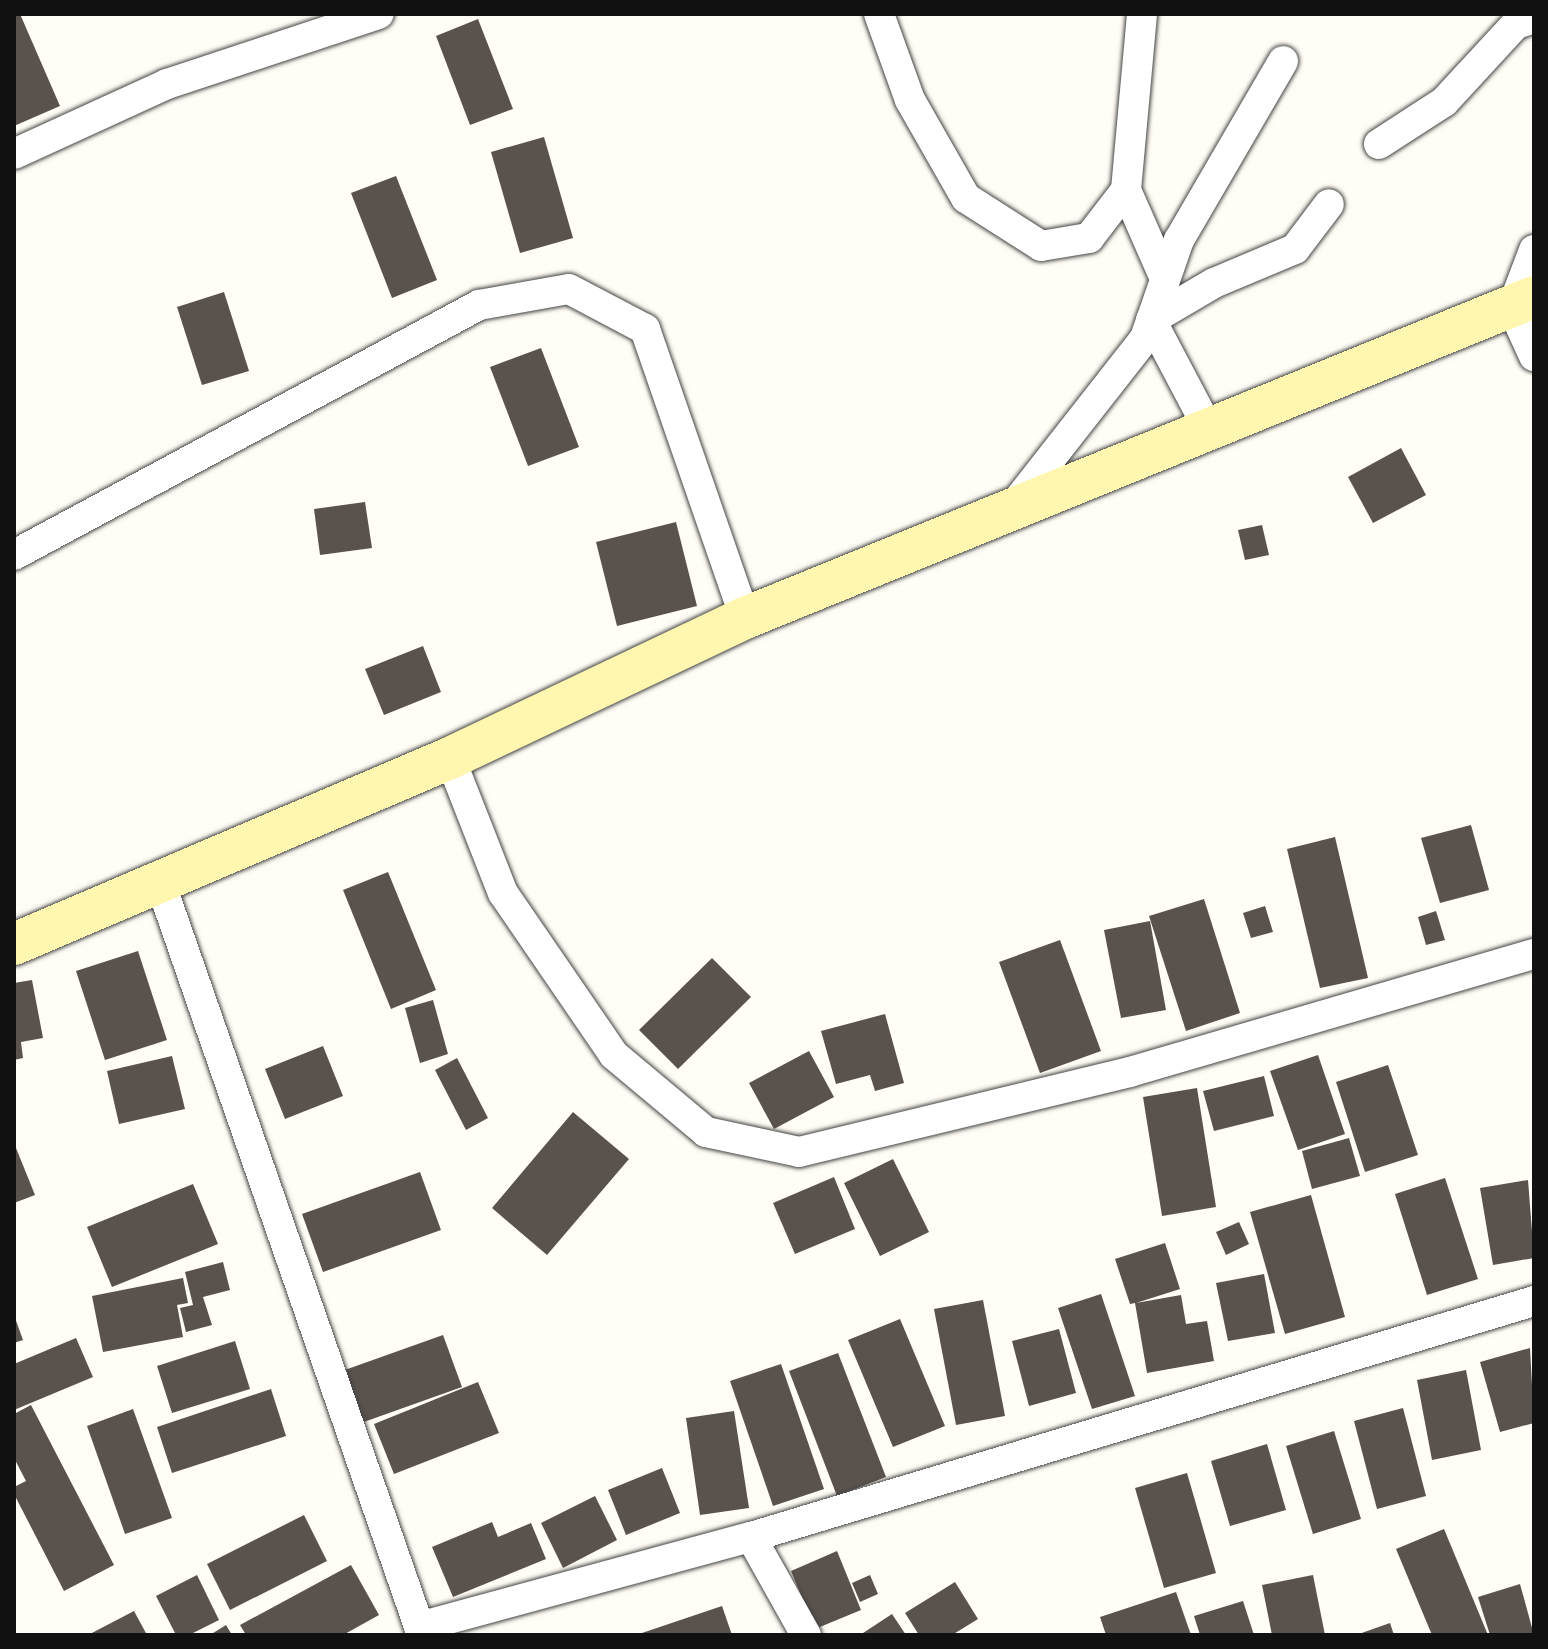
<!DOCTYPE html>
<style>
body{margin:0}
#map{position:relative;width:1548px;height:1649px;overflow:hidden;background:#fffdf5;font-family:Lora,serif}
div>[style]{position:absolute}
.building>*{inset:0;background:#5a524d}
.roads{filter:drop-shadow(0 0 2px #444) drop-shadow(0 0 2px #444)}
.street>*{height:30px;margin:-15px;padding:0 15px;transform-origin:15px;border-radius:15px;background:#fff}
.secondary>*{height:42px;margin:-21px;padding:0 21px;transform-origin:21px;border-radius:21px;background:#fff6b0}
span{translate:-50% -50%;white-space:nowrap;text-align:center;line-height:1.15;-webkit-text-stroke:8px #fff;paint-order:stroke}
.frame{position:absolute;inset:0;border:16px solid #111;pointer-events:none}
</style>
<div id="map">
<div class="building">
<i style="clip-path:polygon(14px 14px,20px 14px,60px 106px,14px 126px)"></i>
<i style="clip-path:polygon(478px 19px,513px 109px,470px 125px,436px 36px)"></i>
<i style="clip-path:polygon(544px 137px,573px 238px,520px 253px,491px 152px)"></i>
<i style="clip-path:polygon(396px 176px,437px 280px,392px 298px,351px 193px)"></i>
<i style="clip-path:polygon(224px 292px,249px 371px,202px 385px,177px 307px)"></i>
<i style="clip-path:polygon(541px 348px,579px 447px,528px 466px,490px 367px)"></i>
<i style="clip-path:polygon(1401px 448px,1426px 495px,1373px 523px,1348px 477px)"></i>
<i style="clip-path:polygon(365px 502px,372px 548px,320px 555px,314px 509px)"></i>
<i style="clip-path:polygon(676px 522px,697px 606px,617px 626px,596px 542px)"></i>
<i style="clip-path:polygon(1262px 525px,1269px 555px,1245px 560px,1238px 530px)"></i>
<i style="clip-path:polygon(423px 646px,441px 692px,384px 715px,365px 669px)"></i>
<i style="clip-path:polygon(1471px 825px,1489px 890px,1440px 903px,1421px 838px)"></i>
<i style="clip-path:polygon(1335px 837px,1368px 978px,1320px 988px,1287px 849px)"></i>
<i style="clip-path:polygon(388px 872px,436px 990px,391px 1009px,343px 890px)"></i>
<i style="clip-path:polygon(1204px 899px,1240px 1013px,1186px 1031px,1149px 916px)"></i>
<i style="clip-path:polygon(1265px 906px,1273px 932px,1251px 938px,1243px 913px)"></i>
<i style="clip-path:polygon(1436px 911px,1445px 940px,1426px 945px,1418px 917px)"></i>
<i style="clip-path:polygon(1150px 921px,1166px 1010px,1121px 1018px,1104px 930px)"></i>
<i style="clip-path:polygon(1060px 940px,1101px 1051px,1040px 1073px,999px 962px)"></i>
<i style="clip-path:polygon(138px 951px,167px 1040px,105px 1060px,76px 971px)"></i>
<i style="clip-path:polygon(712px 958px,751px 997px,678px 1069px,639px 1030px)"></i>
<i style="clip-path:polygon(32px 980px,43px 1038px,21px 1042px,23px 1058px,14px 1060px,14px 983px)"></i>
<i style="clip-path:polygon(433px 1000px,448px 1054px,420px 1063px,405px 1008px)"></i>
<i style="clip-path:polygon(885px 1014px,904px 1083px,875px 1091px,870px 1075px,836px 1084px,821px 1031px)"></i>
<i style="clip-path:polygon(323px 1046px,343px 1096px,285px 1119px,265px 1069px)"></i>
<i style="clip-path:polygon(809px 1051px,834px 1097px,774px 1129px,749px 1083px)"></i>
<i style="clip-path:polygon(1318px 1055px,1345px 1134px,1298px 1150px,1270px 1071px)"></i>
<i style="clip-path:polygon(172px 1056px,185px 1109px,119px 1124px,107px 1071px)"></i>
<i style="clip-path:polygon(457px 1058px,488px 1118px,466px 1130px,435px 1070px)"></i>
<i style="clip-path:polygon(1388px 1065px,1418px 1155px,1365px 1172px,1336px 1082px)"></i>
<i style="clip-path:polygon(1264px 1076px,1274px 1116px,1214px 1131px,1203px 1091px)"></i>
<i style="clip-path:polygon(1197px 1088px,1216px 1207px,1162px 1216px,1143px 1097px)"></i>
<i style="clip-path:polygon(573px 1112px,629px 1159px,547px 1255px,492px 1208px)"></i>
<i style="clip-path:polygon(1349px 1138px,1360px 1176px,1312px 1189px,1302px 1151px)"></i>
<i style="clip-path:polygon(14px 1143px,35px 1195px,14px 1203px)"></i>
<i style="clip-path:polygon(893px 1159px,929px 1232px,880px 1256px,844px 1183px)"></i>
<i style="clip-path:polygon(420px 1172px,441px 1230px,323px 1272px,302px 1214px)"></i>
<i style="clip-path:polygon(834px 1177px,855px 1229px,795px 1254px,773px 1203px)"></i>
<i style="clip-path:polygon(1445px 1178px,1478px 1279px,1427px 1295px,1395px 1194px)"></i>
<i style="clip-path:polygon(1528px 1180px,1534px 1258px,1493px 1265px,1480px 1188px)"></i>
<i style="clip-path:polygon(193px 1184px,218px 1244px,112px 1287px,87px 1227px)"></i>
<i style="clip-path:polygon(1311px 1195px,1345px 1317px,1285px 1334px,1250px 1212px)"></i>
<i style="clip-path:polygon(1239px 1222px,1249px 1244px,1226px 1255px,1216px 1232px)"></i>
<i style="clip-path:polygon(1165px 1243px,1180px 1289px,1136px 1303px,1181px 1295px,1186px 1324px,1207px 1321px,1214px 1361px,1147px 1373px,1135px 1303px,1130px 1304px,1115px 1259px)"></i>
<i style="clip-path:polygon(223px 1262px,230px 1290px,203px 1297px,212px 1325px,186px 1332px,180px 1308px,193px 1305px,185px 1272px)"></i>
<i style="clip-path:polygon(1264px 1274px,1275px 1333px,1228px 1341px,1216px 1283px)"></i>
<i style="clip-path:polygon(183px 1278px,188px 1303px,177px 1305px,183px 1337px,103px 1352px,92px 1296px)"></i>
<i style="clip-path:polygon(1101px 1294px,1135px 1396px,1092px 1409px,1058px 1308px)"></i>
<i style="clip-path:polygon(983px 1300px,1005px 1416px,956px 1425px,934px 1309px)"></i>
<i style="clip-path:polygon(14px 1315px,23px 1340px,14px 1343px)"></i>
<i style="clip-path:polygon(900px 1319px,945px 1426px,893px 1447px,848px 1340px)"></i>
<i style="clip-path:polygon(1059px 1329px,1076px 1393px,1029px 1406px,1012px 1341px)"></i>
<i style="clip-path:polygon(443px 1335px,462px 1387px,361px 1423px,342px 1371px)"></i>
<i style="clip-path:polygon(76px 1338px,93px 1377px,14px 1410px,14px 1364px)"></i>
<i style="clip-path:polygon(235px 1341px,250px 1389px,172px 1413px,157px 1366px)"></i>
<i style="clip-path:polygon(1530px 1348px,1534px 1423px,1500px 1432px,1480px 1362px)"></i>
<i style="clip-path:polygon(838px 1353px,886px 1477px,837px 1496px,789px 1371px)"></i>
<i style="clip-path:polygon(781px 1364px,824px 1489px,773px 1506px,730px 1381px)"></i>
<i style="clip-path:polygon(1466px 1370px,1481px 1450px,1432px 1460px,1417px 1380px)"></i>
<i style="clip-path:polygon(478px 1382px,499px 1433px,394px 1474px,374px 1424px)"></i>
<i style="clip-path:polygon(271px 1389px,286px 1436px,172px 1473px,157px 1427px)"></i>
<i style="clip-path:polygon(31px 1405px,114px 1565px,64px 1591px,14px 1494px,14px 1487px,26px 1481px,14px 1458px,14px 1414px)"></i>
<i style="clip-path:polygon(1403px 1408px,1426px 1496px,1377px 1509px,1354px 1421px)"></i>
<i style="clip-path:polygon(133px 1409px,172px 1518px,125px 1534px,87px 1426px)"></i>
<i style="clip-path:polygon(734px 1411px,749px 1508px,700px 1515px,686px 1418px)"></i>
<i style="clip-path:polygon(1334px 1431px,1361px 1519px,1313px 1534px,1286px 1446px)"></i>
<i style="clip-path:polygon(1267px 1444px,1286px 1510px,1230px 1526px,1211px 1461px)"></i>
<i style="clip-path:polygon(662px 1468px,680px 1513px,626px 1535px,608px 1490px)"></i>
<i style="clip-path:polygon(1187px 1473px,1216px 1573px,1164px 1588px,1135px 1488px)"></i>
<i style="clip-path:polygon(595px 1496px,617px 1540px,563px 1568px,541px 1523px)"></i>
<i style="clip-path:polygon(304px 1515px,327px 1561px,230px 1610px,207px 1564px)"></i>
<i style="clip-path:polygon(492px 1522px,498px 1537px,531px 1523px,546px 1559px,453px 1597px,432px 1547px)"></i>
<i style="clip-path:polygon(1444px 1529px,1488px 1635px,1432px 1635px,1396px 1549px)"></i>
<i style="clip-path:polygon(837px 1551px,861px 1610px,815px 1629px,791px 1571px)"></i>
<i style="clip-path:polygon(351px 1565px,379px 1615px,343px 1635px,246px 1635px,240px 1625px)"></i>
<i style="clip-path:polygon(197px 1575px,219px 1620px,189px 1635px,176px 1635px,156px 1596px)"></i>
<i style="clip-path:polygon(870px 1575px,878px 1594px,860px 1602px,852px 1583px)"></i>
<i style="clip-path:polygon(1313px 1575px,1325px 1635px,1272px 1635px,1262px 1585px)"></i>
<i style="clip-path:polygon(955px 1582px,978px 1619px,952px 1635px,919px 1635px,905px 1613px)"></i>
<i style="clip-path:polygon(1520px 1584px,1534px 1635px,1490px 1635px,1478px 1597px)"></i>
<i style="clip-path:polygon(1176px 1592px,1191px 1635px,1106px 1635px,1100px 1617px)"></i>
<i style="clip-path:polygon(1243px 1601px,1254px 1635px,1200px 1635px,1194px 1616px)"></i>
<i style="clip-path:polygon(722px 1606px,732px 1635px,639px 1635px,639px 1634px)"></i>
<i style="clip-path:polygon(134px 1611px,147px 1635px,88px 1635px)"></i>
<i style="clip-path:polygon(892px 1614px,906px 1635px,860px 1635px)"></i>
<i style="clip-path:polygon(1390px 1623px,1394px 1635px,1356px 1635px)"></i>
<i style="clip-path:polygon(226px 1625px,232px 1635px,210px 1635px)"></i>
</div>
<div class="roads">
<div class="street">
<i style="left:879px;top:14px;width:91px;rotate:70.2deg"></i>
<i style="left:910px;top:100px;width:113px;rotate:60.3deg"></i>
<i style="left:966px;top:198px;width:89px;rotate:32.6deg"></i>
<i style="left:1041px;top:246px;width:49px;rotate:-9.5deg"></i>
<i style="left:1089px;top:238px;width:61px;rotate:-52.4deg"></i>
<i style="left:1126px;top:190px;width:97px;rotate:66.3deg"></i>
<i style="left:1379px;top:144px;width:77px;rotate:-32.9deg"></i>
<i style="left:1444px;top:102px;width:106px;rotate:-47.3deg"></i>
<i style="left:1516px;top:24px;width:19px;rotate:-18deg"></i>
<i style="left:14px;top:154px;width:168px;rotate:-24.6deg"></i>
<i style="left:167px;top:84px;width:223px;rotate:-18.3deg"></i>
<i style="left:1126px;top:190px;width:177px;rotate:-84.8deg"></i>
<i style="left:1534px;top:250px;width:62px;rotate:110.8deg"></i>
<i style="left:1512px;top:308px;width:53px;rotate:65.4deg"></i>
<i style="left:1209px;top:430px;width:124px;rotate:-117.8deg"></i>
<i style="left:1151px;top:320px;width:73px;rotate:-30.4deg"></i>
<i style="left:1214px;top:283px;width:88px;rotate:-22.8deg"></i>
<i style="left:1295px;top:249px;width:56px;rotate:-52.9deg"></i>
<i style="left:1011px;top:509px;width:217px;rotate:-51.9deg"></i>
<i style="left:1145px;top:338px;width:104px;rotate:-70.9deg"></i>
<i style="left:1179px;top:240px;width:207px;rotate:-59.8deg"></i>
<i style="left:14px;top:555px;width:528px;rotate:-28.26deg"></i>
<i style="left:479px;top:305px;width:91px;rotate:-10.1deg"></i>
<i style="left:569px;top:289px;width:86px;rotate:27.8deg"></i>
<i style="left:645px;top:329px;width:306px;rotate:70.9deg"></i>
<i style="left:450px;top:758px;width:145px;rotate:68.6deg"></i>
<i style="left:503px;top:893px;width:196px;rotate:55.6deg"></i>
<i style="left:614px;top:1055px;width:120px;rotate:39.9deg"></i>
<i style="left:706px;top:1132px;width:95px;rotate:12.1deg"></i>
<i style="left:799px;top:1152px;width:341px;rotate:-13.6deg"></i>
<i style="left:1130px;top:1072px;width:421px;rotate:-16.3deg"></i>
<i style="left:159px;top:879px;width:800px;rotate:70.82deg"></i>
<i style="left:751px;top:1537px;width:112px;rotate:60.7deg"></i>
<i style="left:419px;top:1627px;width:344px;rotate:-15.2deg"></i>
<i style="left:751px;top:1537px;width:818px;rotate:-16.77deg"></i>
</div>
<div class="secondary">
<i style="left:14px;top:944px;width:474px;rotate:-23.1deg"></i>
<i style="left:450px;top:758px;width:327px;rotate:-25.4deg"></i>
<i style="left:745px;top:618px;width:852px;rotate:-22.14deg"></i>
</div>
</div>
<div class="frame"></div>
</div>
